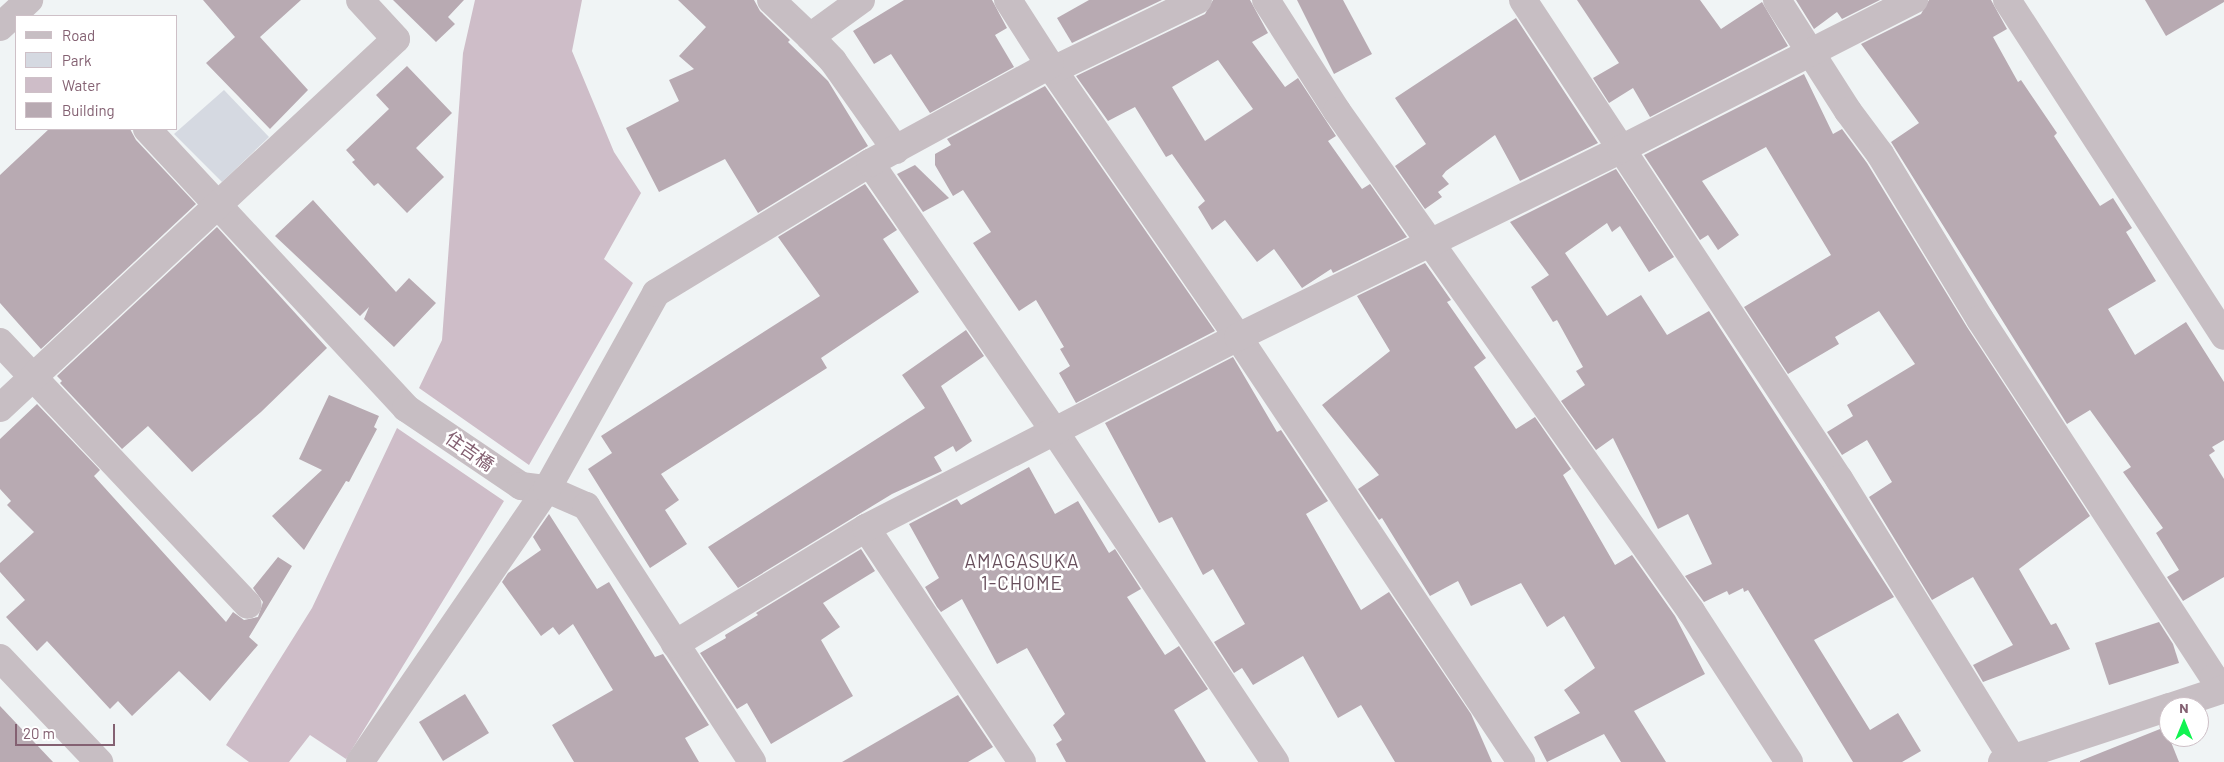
<!DOCTYPE html>
<meta charset="utf-8">
<style>
body{margin:0}
#map{position:relative;width:2224px;height:762px;overflow:hidden;background:#f0f4f5;font-family:Barlow,"Noto Sans JP",sans-serif}
div>[style]{position:absolute}
.green>*{inset:0;background:#d5d9e1}
.water>*{inset:0;background:#cebdc8}
.building>*{inset:0;background:#b8aab2}
.minor>*{height:28px;margin:-14px;padding:0 14px;transform-origin:14px;border-radius:14px;background:#c7bec3}
span{translate:-50% -50%;white-space:nowrap;text-align:center;line-height:1.15;-webkit-text-stroke:5px #fff;paint-order:stroke}
.street-label{font-size:18px;color:#846172}
.neighbourhood-label{font-size:19px;color:#684f5c;letter-spacing:1px}
.legend{position:absolute;left:15px;top:15px;width:162px;height:115px;box-sizing:border-box;background:#fff;border:1px solid #cec0c7;margin:0;padding:6px 9px;list-style:none;font-size:15px;color:#846172}
.legend li{display:flex;align-items:center;gap:10px;height:25px}
.legend b{width:25px;border:1px solid #cec0c7}
.north{position:absolute;left:2159px;top:697px;width:50px;height:50px;box-sizing:border-box;background:#fff;border:1px solid #cec0c7;border-radius:50%;rotate:0deg;font-size:14px;font-weight:700;line-height:20px;text-align:center;color:#846172}
.north::after{content:'';display:block;margin:auto;width:18px;height:22px;background:#11f351;clip-path:polygon(50% 0,100% 100%,50% 72%,0 100%)}
.scale{position:absolute;left:15px;top:724px;width:100px;height:22px;box-sizing:border-box;border:2px solid #846172;border-top:0;padding-left:6px;font-size:15px;line-height:18px;white-space:nowrap;color:#846172;-webkit-text-stroke:4px #fff;paint-order:stroke}
</style>
<div id="map">
<div class="green">
<i style="clip-path:polygon(224px 90px,269px 137px,222px 182px,174px 134px)"></i>
</div>
<div class="water">
<i style="clip-path:polygon(475px 0,582px 0,572px 51px,614px 152px,641px 193px,604px 259px,633px 283px,529px 465px,419px 388px,442px 340px,463px 53px)"></i>
<i style="clip-path:polygon(397px 428px,504px 501px,346px 759px,310px 735px,289px 762px,249px 762px,226px 745px,312px 608px)"></i>
</div>
<div class="building">
<i style="clip-path:polygon(203px 0,301px 0,260px 37px,308px 90px,270px 129px,206px 63px,235px 37px)"></i>
<i style="clip-path:polygon(393px 0,464px 0,448px 17px,455px 24px,436px 42px)"></i>
<i style="clip-path:polygon(678px 0,754px 0,760px 11px,790px 40px,788px 42px,828px 81px,868px 146px,758px 213px,725px 159px,659px 192px,626px 128px,679px 101px,669px 80px,694px 69px,679px 56px,706px 27px)"></i>
<i style="clip-path:polygon(904px 0,992px 0,1007px 28px,995px 35px,1014px 67px,930px 113px,891px 54px,874px 64px,853px 31px)"></i>
<i style="clip-path:polygon(1089px 0,1162px 0,1072px 43px,1057px 18px)"></i>
<i style="clip-path:polygon(evenodd,1213px 0,1250px 0,1268px 33px,1252px 42px,1285px 87px,1298px 78px,1336px 136px,1328px 141px,1362px 189px,1370px 184px,1407px 237px,1333px 273px,1331px 269px,1302px 288px,1274px 249px,1257px 262px,1225px 220px,1212px 230px,1198px 207px,1205px 201px,1172px 154px,1166px 157px,1135px 107px,1108px 121px,1076px 76px,1205px 14px,1213px 0,1218px 60px,1253px 109px,1205px 141px,1172px 87px,1218px 60px)"></i>
<i style="clip-path:polygon(1297px 0,1343px 0,1372px 54px,1334px 74px)"></i>
<i style="clip-path:polygon(1577px 0,1700px 0,1721px 29px,1762px 2px,1788px 46px,1650px 117px,1633px 88px,1609px 103px,1593px 78px,1619px 63px)"></i>
<i style="clip-path:polygon(1796px 0,1880px 0,1842px 19px,1837px 12px,1814px 29px)"></i>
<i style="clip-path:polygon(1929px 0,1991px 0,2007px 29px,1993px 37px,2018px 82px,2021px 80px,2057px 133px,2054px 136px,2100px 206px,2113px 198px,2132px 228px,2126px 232px,2156px 281px,2108px 309px,2135px 355px,2186px 322px,2224px 382px,2224px 440px,2212px 447px,2215px 451px,2209px 455px,2224px 479px,2224px 577px,2183px 601px,2167px 577px,2179px 570px,2156px 533px,2163px 528px,2123px 472px,2131px 467px,2090px 410px,2067px 424px,1891px 142px,1919px 123px,1861px 44px,1921px 14px)"></i>
<i style="clip-path:polygon(2145px 0,2224px 0,2224px 2px,2166px 36px)"></i>
<i style="clip-path:polygon(1516px 18px,1598px 143px,1520px 181px,1495px 135px,1446px 171px,1442px 176px,1449px 184px,1438px 192px,1442px 197px,1425px 209px,1395px 166px,1426px 144px,1395px 98px)"></i>
<i style="clip-path:polygon(407px 66px,452px 113px,416px 148px,444px 177px,407px 213px,378px 183px,374px 186px,352px 162px,355px 160px,346px 150px,389px 109px,376px 95px)"></i>
<i style="clip-path:polygon(1804px 74px,1833px 134px,1842px 129px,1867px 163px,1967px 327px,2090px 516px,2019px 569px,2051px 625px,2056px 623px,2070px 649px,1983px 682px,1973px 665px,2013px 645px,1973px 577px,1932px 600px,1869px 497px,1892px 482px,1867px 440px,1842px 455px,1827px 432px,1853px 416px,1847px 405px,1915px 364px,1879px 311px,1835px 337px,1839px 344px,1788px 374px,1744px 307px,1831px 255px,1766px 147px,1702px 181px,1739px 235px,1718px 250px,1708px 235px,1700px 240px,1644px 155px)"></i>
<i style="clip-path:polygon(1045px 86px,1215px 331px,1076px 403px,1059px 373px,1070px 366px,1060px 349px,1064px 347px,1036px 300px,1019px 311px,973px 243px,991px 232px,963px 190px,953px 196px,935px 165px,935px 154px,951px 145px,947px 139px)"></i>
<i style="clip-path:polygon(49px 129px,130px 129px,136px 140px,196px 204px,41px 349px,0 303px,0 175px)"></i>
<i style="clip-path:polygon(915px 165px,949px 198px,923px 212px,897px 174px)"></i>
<i style="clip-path:polygon(1616px 169px,1674px 257px,1649px 272px,1620px 226px,1612px 232px,1607px 223px,1565px 253px,1607px 316px,1641px 295px,1667px 335px,1709px 311px,1894px 597px,1814px 640px,1870px 730px,1898px 713px,1921px 751px,1902px 762px,1853px 762px,1748px 590px,1744px 592px,1743px 588px,1729px 595px,1727px 591px,1704px 602px,1685px 576px,1712px 564px,1688px 514px,1658px 529px,1613px 438px,1596px 450px,1561px 401px,1585px 385px,1576px 371px,1583px 367px,1557px 320px,1553px 322px,1531px 287px,1549px 275px,1510px 222px)"></i>
<i style="clip-path:polygon(865px 184px,897px 230px,883px 239px,919px 292px,821px 358px,827px 368px,661px 474px,679px 500px,665px 510px,687px 544px,650px 568px,588px 469px,612px 453px,601px 436px,820px 296px,778px 237px)"></i>
<i style="clip-path:polygon(313px 200px,396px 292px,409px 278px,436px 303px,394px 347px,364px 319px,369px 307px,360px 316px,275px 236px)"></i>
<i style="clip-path:polygon(217px 227px,327px 348px,261px 412px,192px 472px,148px 426px,122px 449px,60px 383px,62px 381px,57px 376px)"></i>
<i style="clip-path:polygon(1425px 263px,1451px 300px,1447px 302px,1486px 358px,1474px 367px,1516px 429px,1535px 417px,1571px 469px,1563px 475px,1615px 565px,1632px 555px,1675px 616px,1705px 674px,1634px 711px,1666px 762px,1621px 762px,1604px 734px,1547px 762px,1534px 737px,1580px 713px,1564px 690px,1595px 668px,1564px 616px,1547px 627px,1521px 583px,1471px 606px,1458px 581px,1430px 596px,1382px 518px,1379px 520px,1358px 489px,1379px 475px,1322px 405px,1390px 351px,1357px 296px)"></i>
<i style="clip-path:polygon(966px 330px,984px 356px,941px 386px,972px 441px,956px 452px,953px 446px,934px 457px,942px 471px,892px 494px,738px 588px,708px 547px,925px 408px,902px 375px)"></i>
<i style="clip-path:polygon(1233px 357px,1277px 432px,1281px 430px,1328px 501px,1306px 514px,1361px 610px,1389px 592px,1471px 714px,1492px 762px,1395px 762px,1361px 705px,1338px 718px,1303px 656px,1253px 685px,1242px 668px,1234px 673px,1214px 642px,1245px 624px,1213px 569px,1203px 575px,1172px 517px,1159px 523px,1105px 423px)"></i>
<i style="clip-path:polygon(329px 395px,379px 416px,374px 427px,377px 429px,349px 482px,346px 481px,304px 550px,272px 516px,322px 470px,299px 459px)"></i>
<i style="clip-path:polygon(37px 404px,100px 470px,94px 476px,226px 622px,233px 612px,244px 620px,258px 617px,263px 602px,253px 588px,278px 557px,292px 566px,249px 637px,258px 645px,210px 701px,179px 671px,132px 716px,118px 701px,110px 709px,47px 641px,37px 651px,6px 617px,25px 600px,0 572px,0 563px,34px 532px,7px 505px,11px 501px,0 489px,0 439px)"></i>
<i style="clip-path:polygon(1029px 467px,1055px 514px,1078px 501px,1109px 553px,1115px 549px,1141px 589px,1127px 597px,1165px 655px,1179px 646px,1208px 689px,1174px 710px,1206px 762px,1066px 762px,1056px 744px,1062px 740px,1053px 725px,1065px 714px,1027px 648px,997px 664px,962px 599px,941px 612px,937px 607px,925px 587px,939px 578px,909px 524px,957px 499px,961px 505px)"></i>
<i style="clip-path:polygon(549px 514px,597px 589px,609px 582px,655px 657px,663px 654px,709px 725px,685px 738px,699px 762px,574px 762px,552px 725px,613px 690px,573px 624px,559px 635px,553px 627px,541px 636px,502px 582px,508px 573px,541px 550px,533px 537px)"></i>
<i style="clip-path:polygon(861px 549px,875px 571px,823px 603px,840px 627px,821px 640px,853px 696px,771px 744px,747px 703px,737px 709px,700px 653px,726px 638px,725px 635px,758px 615px,756px 613px)"></i>
<i style="clip-path:polygon(2159px 622px,2173px 644px,2179px 663px,2109px 685px,2095px 643px)"></i>
<i style="clip-path:polygon(465px 694px,489px 733px,443px 761px,419px 722px)"></i>
<i style="clip-path:polygon(958px 695px,993px 747px,968px 762px,842px 762px)"></i>
<i style="clip-path:polygon(0 706px,53px 762px,0 762px)"></i>
<i style="clip-path:polygon(2165px 727px,2179px 762px,2080px 762px,2080px 761px)"></i>
</div>
<div class="minor">
<i style="left:771px;top:0;width:54px;rotate:43.5deg"></i>
<i style="left:861px;top:0;width:63px;rotate:144deg"></i>
<i style="left:810px;top:37px;width:33px;rotate:46deg"></i>
<i style="left:833px;top:61px;width:109px;rotate:54.7deg"></i>
<i style="left:1008px;top:0;width:83px;rotate:57.3deg"></i>
<i style="left:1053px;top:70px;width:325px;rotate:55.3deg"></i>
<i style="left:1238px;top:337px;width:511px;rotate:56.34deg"></i>
<i style="left:1266px;top:0;width:132px;rotate:57.4deg"></i>
<i style="left:1337px;top:111px;width:613px;rotate:54.7deg"></i>
<i style="left:1691px;top:611px;width:180px;rotate:57deg"></i>
<i style="left:1523px;top:0;width:574px;rotate:56.59deg"></i>
<i style="left:1839px;top:479px;width:328px;rotate:58.2deg"></i>
<i style="left:1777px;top:0;width:132px;rotate:57.4deg"></i>
<i style="left:1848px;top:111px;width:54px;rotate:53.3deg"></i>
<i style="left:1880px;top:154px;width:193px;rotate:58.8deg"></i>
<i style="left:1980px;top:319px;width:429px;rotate:56.9deg"></i>
<i style="left:2214px;top:678px;width:14px;rotate:45deg"></i>
<i style="left:2007px;top:0;width:400px;rotate:57.1deg"></i>
<i style="left:0;top:27px;width:40px;rotate:-43deg"></i>
<i style="left:1053px;top:70px;width:161px;rotate:-25.8deg"></i>
<i style="left:147px;top:129px;width:381px;rotate:47.1deg"></i>
<i style="left:406px;top:408px;width:139px;rotate:34.1deg"></i>
<i style="left:521px;top:486px;width:26px;rotate:7deg"></i>
<i style="left:547px;top:489px;width:43px;rotate:23.6deg"></i>
<i style="left:586px;top:506px;width:305px;rotate:57deg"></i>
<i style="left:870px;top:163px;width:326px;rotate:55.5deg"></i>
<i style="left:1055px;top:432px;width:397px;rotate:56.3deg"></i>
<i style="left:0;top:342px;width:361px;rotate:46.7deg"></i>
<i style="left:0;top:408px;width:541px;rotate:-42.98deg"></i>
<i style="left:396px;top:39px;width:53px;rotate:-132.7deg"></i>
<i style="left:866px;top:528px;width:281px;rotate:56.3deg"></i>
<i style="left:675px;top:644px;width:223px;rotate:-31.3deg"></i>
<i style="left:866px;top:528px;width:418px;rotate:-27.2deg"></i>
<i style="left:1238px;top:337px;width:427px;rotate:-26.1deg"></i>
<i style="left:1621px;top:149px;width:329px;rotate:-27deg"></i>
<i style="left:0;top:658px;width:144px;rotate:46.4deg"></i>
<i style="left:2170px;top:707px;width:57px;rotate:-18.4deg"></i>
<i style="left:360px;top:762px;width:331px;rotate:-55.6deg"></i>
<i style="left:547px;top:489px;width:224px;rotate:-60.9deg"></i>
<i style="left:656px;top:293px;width:250px;rotate:-31.3deg"></i>
<i style="left:870px;top:163px;width:205px;rotate:-28.6deg"></i>
<i style="left:2002px;top:762px;width:176px;rotate:-18.2deg"></i>
</div>
<div class="street-label">
<span style="left:470px;top:451px;rotate:35deg">住吉橋</span>
</div>
<div class="neighbourhood-label">
<span style="left:1022px;top:572px">AMAGASUKA<br>1-CHOME</span>
</div>
<ul class="legend">
<li><b style="height:6px;background:#c7bec3"></b>Road</li>
<li><b style="height:14px;background:#d5d9e1"></b>Park</li>
<li><b style="height:14px;background:#cebdc8"></b>Water</li>
<li><b style="height:14px;background:#b8aab2"></b>Building</li>
</ul>
<div class="north">N</div>
<div class="scale">20 m</div>
</div>
